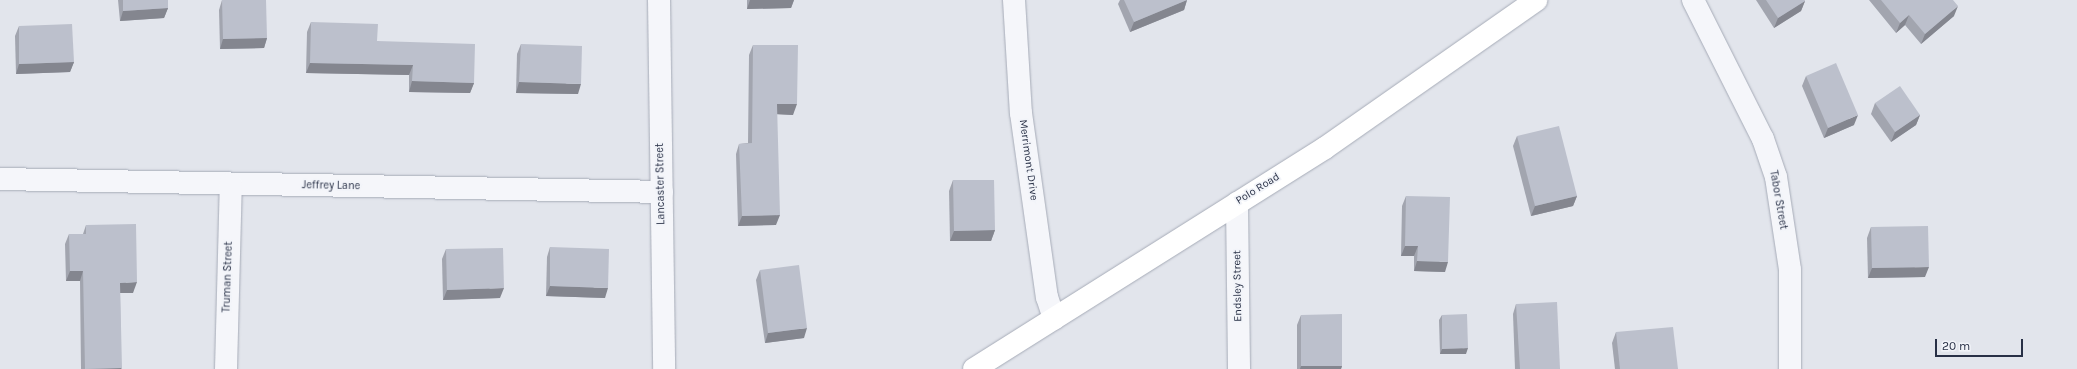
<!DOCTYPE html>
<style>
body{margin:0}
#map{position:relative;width:2077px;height:369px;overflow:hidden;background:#e2e5ec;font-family:Karla,sans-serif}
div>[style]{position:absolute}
.roads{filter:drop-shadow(0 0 1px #a6abb7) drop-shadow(0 0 1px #a6abb7)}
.street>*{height:22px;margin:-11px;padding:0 11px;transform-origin:11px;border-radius:11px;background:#f5f6fa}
.secondary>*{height:22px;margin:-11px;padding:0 11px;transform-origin:11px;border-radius:11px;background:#fff}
.wall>*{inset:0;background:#a2a5af}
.shaded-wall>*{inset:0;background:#84868f}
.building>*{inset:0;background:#bcc0cc}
span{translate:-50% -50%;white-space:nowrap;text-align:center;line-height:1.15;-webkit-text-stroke:3.5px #f2f4f9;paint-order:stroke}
.street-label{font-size:11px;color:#283046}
.scale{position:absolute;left:1935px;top:339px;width:88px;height:18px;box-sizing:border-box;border:2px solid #283046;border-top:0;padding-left:5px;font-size:12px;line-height:14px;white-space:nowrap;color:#283046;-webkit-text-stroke:3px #f2f4f9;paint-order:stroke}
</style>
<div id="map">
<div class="roads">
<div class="street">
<i style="left:659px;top:0;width:369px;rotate:89.2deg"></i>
<i style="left:1014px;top:0;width:113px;rotate:86.5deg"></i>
<i style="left:1021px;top:113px;width:186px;rotate:82deg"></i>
<i style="left:1047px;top:297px;width:23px;rotate:72deg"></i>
<i style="left:1693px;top:0;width:156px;rotate:63.3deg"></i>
<i style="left:1763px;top:139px;width:40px;rotate:71.1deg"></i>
<i style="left:1776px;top:177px;width:94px;rotate:81.4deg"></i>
<i style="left:1790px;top:270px;width:99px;rotate:90deg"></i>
<i style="left:0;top:179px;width:662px;rotate:1.12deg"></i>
<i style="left:1237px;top:203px;width:166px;rotate:89.3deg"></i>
<i style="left:226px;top:369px;width:185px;rotate:-88.5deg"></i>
</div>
<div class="secondary">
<i style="left:974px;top:369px;width:415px;rotate:-32.2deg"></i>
<i style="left:1325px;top:148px;width:258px;rotate:-35deg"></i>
</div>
</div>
<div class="wall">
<i style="clip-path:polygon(118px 0,168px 0,168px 8px,164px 18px,120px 21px)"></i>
<i style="clip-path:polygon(222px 0,267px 38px,264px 48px,220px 49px,219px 10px)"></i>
<i style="clip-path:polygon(747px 0,794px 0,791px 8px,747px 9px)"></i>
<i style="clip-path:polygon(1120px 0,1187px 0,1184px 10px,1130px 32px,1118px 4px)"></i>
<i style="clip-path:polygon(1756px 0,1804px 0,1805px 1px,1801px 11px,1774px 28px)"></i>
<i style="clip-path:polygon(1869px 0,1953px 0,1954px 16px,1921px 44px,1905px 25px,1896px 33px)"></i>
<i style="clip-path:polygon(311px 22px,377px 41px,474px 83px,470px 93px,409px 92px,409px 75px,306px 73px,307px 32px)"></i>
<i style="clip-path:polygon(19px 26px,74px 62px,70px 72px,16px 74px,15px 36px)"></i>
<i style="clip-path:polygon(521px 44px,578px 94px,516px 93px,517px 54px)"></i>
<i style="clip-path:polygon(753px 45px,793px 115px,777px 114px,776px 225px,738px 226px,736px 154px,739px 144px,748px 143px,749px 55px)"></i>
<i style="clip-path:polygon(1806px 76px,1854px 125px,1824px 138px,1802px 86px)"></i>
<i style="clip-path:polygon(1875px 103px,1920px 115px,1916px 125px,1891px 142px,1871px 114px)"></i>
<i style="clip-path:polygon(1517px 136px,1577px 196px,1573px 206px,1531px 216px,1513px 146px)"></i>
<i style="clip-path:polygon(953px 180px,995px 230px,991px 241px,950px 241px,949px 191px)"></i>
<i style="clip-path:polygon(1406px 196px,1445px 272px,1414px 271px,1414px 256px,1401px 256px,1402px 206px)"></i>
<i style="clip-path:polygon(86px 225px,133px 293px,120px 293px,121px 369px,81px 369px,80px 281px,66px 281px,65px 244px,69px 234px,83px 234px)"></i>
<i style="clip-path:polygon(1871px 227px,1925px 277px,1868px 278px,1867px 238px)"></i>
<i style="clip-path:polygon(550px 247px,605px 298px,546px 296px,547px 257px)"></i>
<i style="clip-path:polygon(446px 249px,500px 298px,443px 300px,442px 259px)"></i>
<i style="clip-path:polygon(760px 270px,804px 338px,765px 343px,756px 280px)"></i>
<i style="clip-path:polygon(1516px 304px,1560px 369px,1515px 369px,1513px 314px)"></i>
<i style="clip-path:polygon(1301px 315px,1342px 366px,1341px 369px,1297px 369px,1297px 325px)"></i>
<i style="clip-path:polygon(1442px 315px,1466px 354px,1440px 354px,1439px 320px)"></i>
<i style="clip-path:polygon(1616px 332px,1678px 369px,1615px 369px,1612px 343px)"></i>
</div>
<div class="shaded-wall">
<i style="clip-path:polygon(750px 0,794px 0,791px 8px,747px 9px)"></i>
<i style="clip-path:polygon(1187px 0,1184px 10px,1130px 32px,1134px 22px)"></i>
<i style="clip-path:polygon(1805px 1px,1801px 11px,1774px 28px,1778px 18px)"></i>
<i style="clip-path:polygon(1958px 6px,1954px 16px,1921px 44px,1925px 34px)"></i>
<i style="clip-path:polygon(168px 8px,164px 18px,120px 21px,123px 11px)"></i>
<i style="clip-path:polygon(1909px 15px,1905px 25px,1896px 33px,1900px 23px)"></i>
<i style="clip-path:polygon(267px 38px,264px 48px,220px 49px,223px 39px)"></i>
<i style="clip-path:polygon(74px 62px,70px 72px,16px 74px,19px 64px)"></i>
<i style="clip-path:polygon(310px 63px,413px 65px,409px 75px,306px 73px)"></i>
<i style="clip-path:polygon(412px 81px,474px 83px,470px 93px,409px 92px)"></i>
<i style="clip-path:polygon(519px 82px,581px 84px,578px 94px,516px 93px)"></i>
<i style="clip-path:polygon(777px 104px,797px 104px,793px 115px,773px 114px)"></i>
<i style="clip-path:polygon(1858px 115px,1854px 125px,1824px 138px,1828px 128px)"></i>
<i style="clip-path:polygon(1920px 115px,1916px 125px,1891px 142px,1895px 132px)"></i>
<i style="clip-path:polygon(1577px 196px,1573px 206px,1531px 216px,1535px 206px)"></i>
<i style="clip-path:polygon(780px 215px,776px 225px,738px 226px,742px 216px)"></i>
<i style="clip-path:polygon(995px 230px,991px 241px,950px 241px,954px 231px)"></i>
<i style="clip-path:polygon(1405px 246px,1418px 246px,1414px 256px,1401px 256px)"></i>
<i style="clip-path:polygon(1417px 261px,1448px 262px,1445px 272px,1414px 271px)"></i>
<i style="clip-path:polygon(1929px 267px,1925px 277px,1868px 278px,1872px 268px)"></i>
<i style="clip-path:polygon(70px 271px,83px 271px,80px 281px,66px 281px)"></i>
<i style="clip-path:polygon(137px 282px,133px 293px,116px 293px,120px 283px)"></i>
<i style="clip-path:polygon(550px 286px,608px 288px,605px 298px,546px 296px)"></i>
<i style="clip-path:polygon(504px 288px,500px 298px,443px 300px,447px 290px)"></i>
<i style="clip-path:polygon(807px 328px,804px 338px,765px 343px,768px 333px)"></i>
<i style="clip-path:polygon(1468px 348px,1466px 354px,1440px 354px,1442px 349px)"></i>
<i style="clip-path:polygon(1301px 366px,1342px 366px,1341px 369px,1300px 369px)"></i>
<i style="clip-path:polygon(122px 368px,121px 369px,91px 369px)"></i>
</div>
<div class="building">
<i style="clip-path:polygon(123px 0,168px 0,168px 8px,123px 11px)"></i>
<i style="clip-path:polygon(222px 0,266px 0,267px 38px,223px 39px)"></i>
<i style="clip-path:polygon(1124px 0,1187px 0,1134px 22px)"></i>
<i style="clip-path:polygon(1766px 0,1804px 0,1805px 1px,1778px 18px)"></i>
<i style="clip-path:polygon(1881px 0,1953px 0,1958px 6px,1925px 34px,1909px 15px,1900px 23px)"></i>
<i style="clip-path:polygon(311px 22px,378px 24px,377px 41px,475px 44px,474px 83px,412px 81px,413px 65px,310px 63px)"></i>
<i style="clip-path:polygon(72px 24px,74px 62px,19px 64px,19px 26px)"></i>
<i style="clip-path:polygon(521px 44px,582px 46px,581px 84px,519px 82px)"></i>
<i style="clip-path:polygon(753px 45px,798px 45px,797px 104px,777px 104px,780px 215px,742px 216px,739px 144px,752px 143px)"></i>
<i style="clip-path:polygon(1836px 63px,1858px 115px,1828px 128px,1806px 76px)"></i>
<i style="clip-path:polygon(1900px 86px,1920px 115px,1895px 132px,1875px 103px)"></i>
<i style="clip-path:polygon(1559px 126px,1577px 196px,1535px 206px,1517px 136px)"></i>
<i style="clip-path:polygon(953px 180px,994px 180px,995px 230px,954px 231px)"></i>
<i style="clip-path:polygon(1406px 196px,1450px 197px,1448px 262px,1417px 261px,1418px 246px,1405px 246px)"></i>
<i style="clip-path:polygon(136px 224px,137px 282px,120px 283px,122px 368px,85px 369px,83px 271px,70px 271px,69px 234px,86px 234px,86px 225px)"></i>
<i style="clip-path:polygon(1928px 226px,1929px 267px,1872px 268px,1871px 227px)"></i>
<i style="clip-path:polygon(550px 247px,609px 249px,608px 288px,550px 286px)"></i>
<i style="clip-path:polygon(503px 248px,504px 288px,447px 290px,446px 249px)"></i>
<i style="clip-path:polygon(799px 265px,807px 328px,768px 333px,760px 270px)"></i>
<i style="clip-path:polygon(1557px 302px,1560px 369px,1520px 369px,1516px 304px)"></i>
<i style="clip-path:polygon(1342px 314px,1342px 366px,1301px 366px,1301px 315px)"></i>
<i style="clip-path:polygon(1467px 314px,1468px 348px,1442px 349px,1442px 315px)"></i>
<i style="clip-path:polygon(1673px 327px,1678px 369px,1620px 369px,1616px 332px)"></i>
</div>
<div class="street-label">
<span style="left:1028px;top:160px;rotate:82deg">Merrimont Drive</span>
<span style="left:661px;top:184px;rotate:-91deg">Lancaster Street</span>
<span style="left:331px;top:186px;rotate:1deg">Jeffrey Lane</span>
<span style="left:1258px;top:189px;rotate:-32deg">Polo Road</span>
<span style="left:1778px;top:200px;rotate:80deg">Tabor Street</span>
<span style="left:228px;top:277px;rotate:-88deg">Truman Street</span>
<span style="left:1238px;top:286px;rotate:-91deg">Endsley Street</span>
</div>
<div class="scale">20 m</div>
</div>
